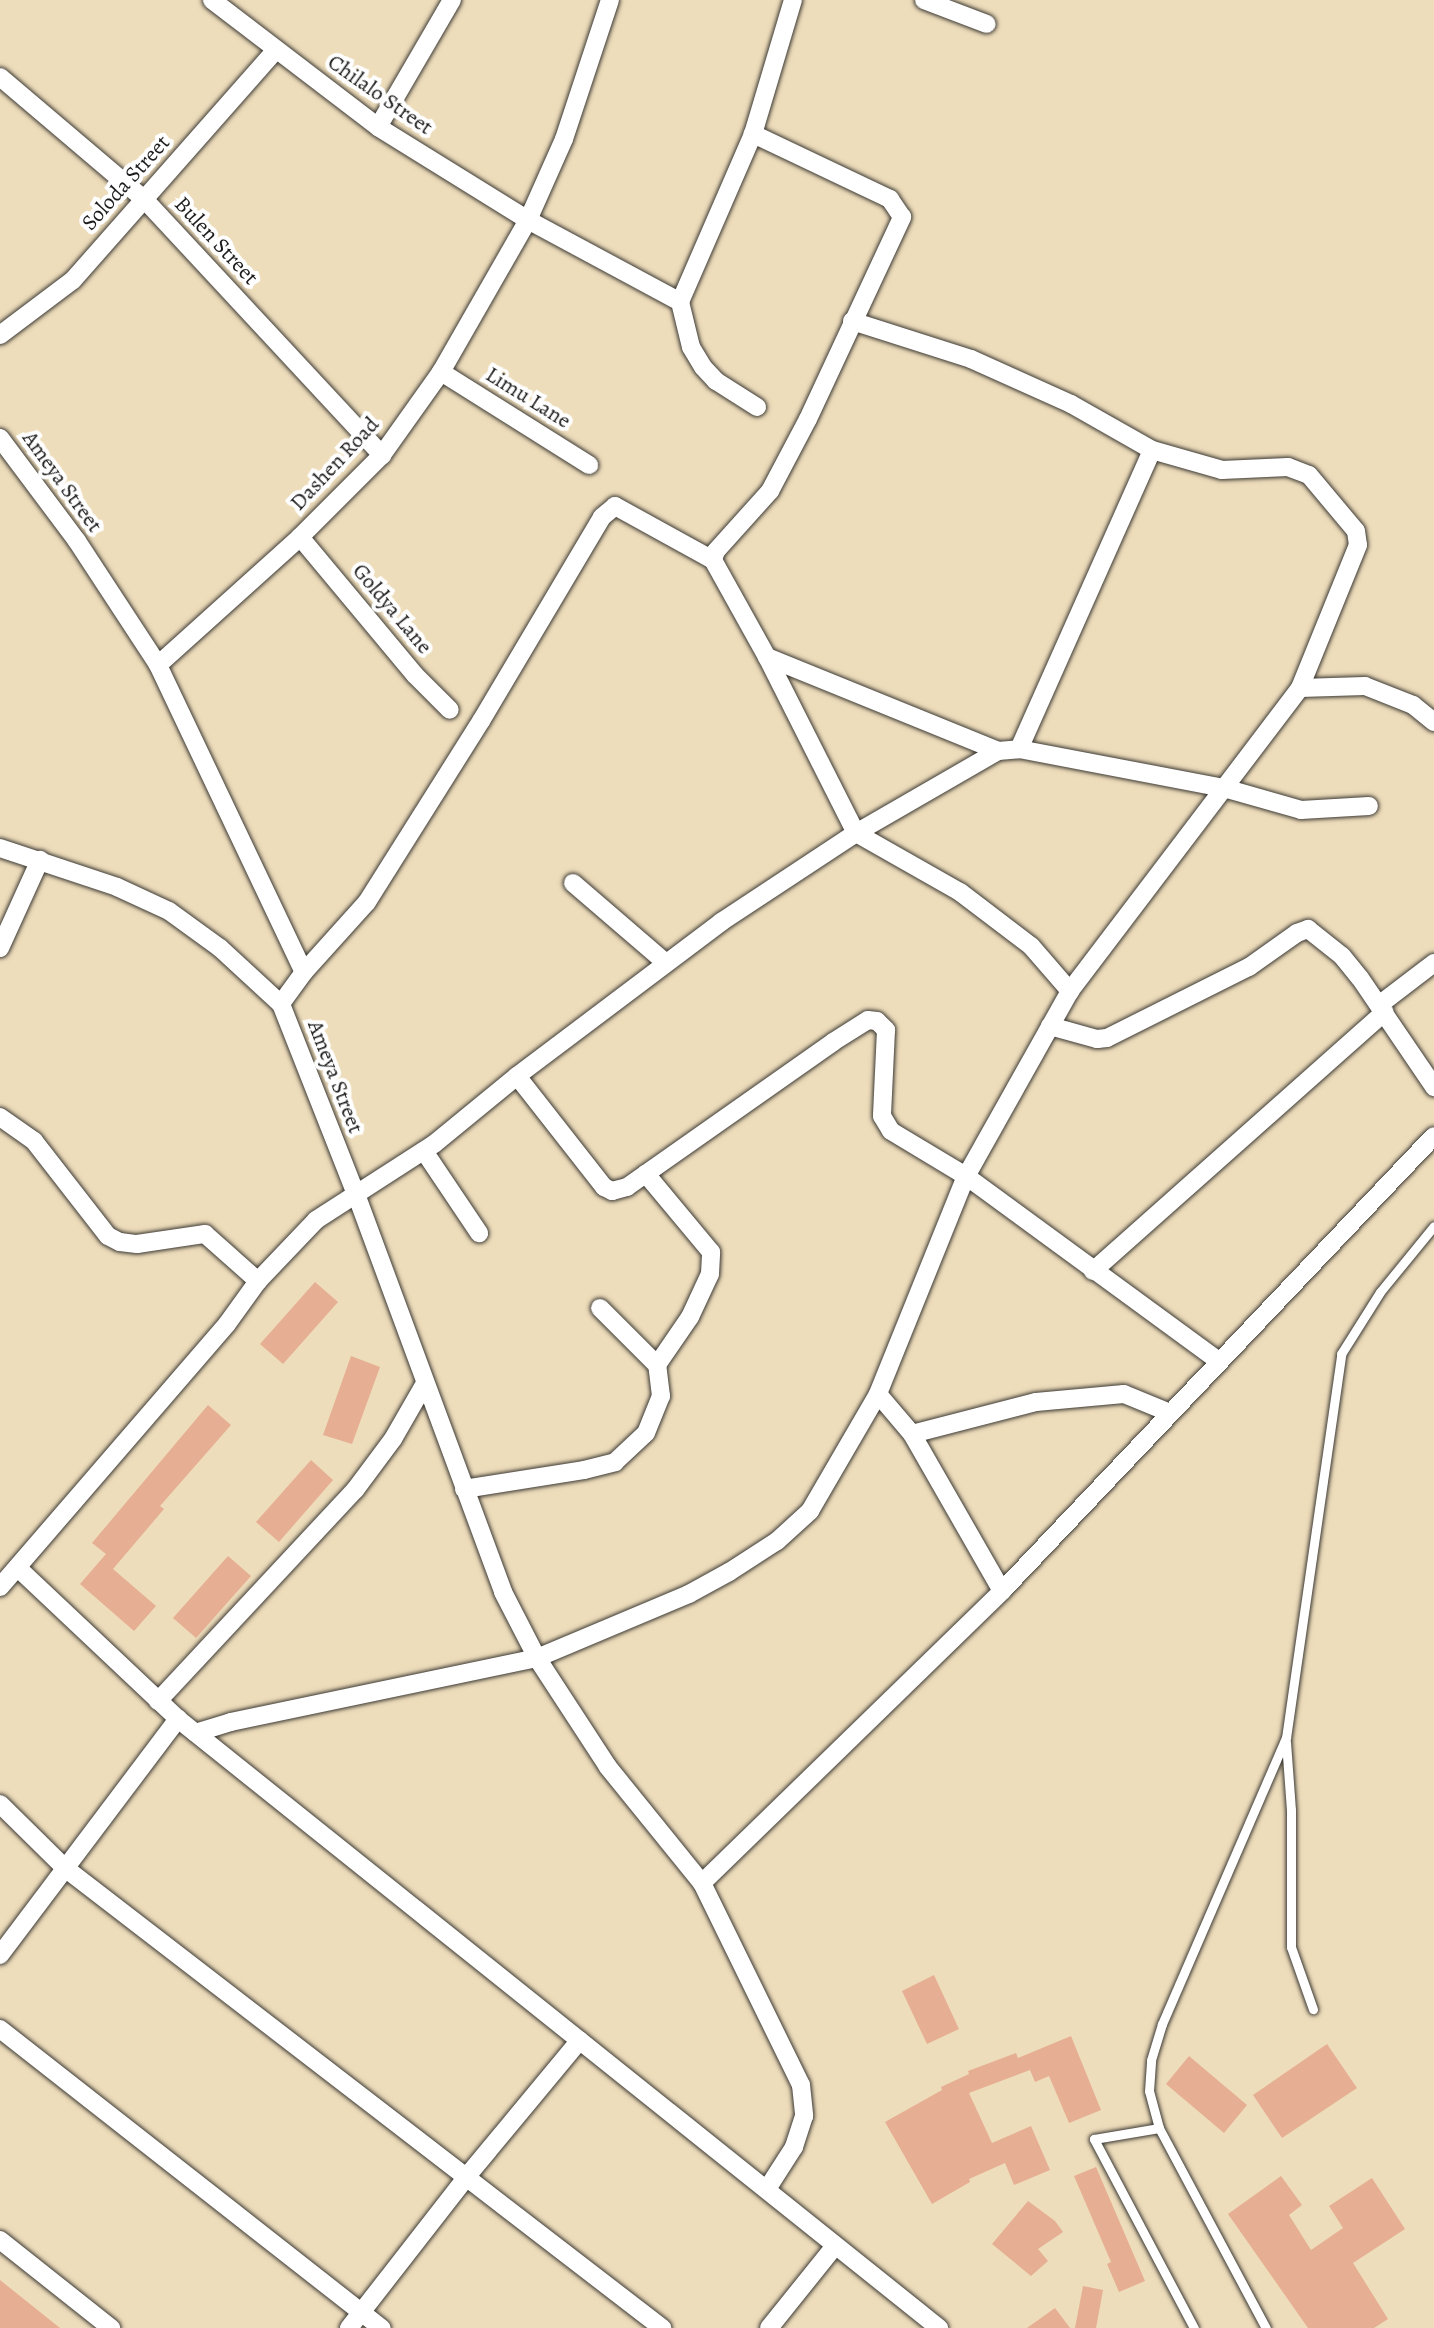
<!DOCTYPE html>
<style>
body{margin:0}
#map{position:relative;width:1434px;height:2328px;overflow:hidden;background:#edb;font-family:Alegreya,serif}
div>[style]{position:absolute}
.building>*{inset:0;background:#e6ae92}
.roads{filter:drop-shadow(0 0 2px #3c3934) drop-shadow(0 0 2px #3c3934)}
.lane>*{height:9px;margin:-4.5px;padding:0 4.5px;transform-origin:4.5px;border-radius:4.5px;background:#fff}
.street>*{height:18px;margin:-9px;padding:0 9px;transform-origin:9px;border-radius:9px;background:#fff}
span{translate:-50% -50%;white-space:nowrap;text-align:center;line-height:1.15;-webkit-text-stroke:8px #fff;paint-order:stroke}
.street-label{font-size:22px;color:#1c1c1c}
</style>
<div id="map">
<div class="building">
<i style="clip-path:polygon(315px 1282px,338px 1302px,283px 1364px,260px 1344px)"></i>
<i style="clip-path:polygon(351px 1356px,380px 1367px,352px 1444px,323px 1435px)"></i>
<i style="clip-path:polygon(208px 1405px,231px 1425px,160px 1506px,164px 1509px,113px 1569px,156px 1606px,134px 1631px,80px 1584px,106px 1554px,92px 1543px)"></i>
<i style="clip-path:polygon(311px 1460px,333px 1480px,279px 1542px,256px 1522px)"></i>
<i style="clip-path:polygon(228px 1556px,251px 1576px,196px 1638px,173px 1618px)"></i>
<i style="clip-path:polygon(934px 1975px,959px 2029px,927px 2044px,902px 1991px)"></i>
<i style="clip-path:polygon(1071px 2036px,1101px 2110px,1069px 2123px,1049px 2076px,1035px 2082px,1030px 2070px,969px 2093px,992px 2143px,1031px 2126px,1050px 2170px,1014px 2185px,1005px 2163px,969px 2179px,970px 2182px,932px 2204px,885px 2122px,942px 2090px,941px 2087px,969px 2074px,968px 2071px,1016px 2053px,1018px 2058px)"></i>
<i style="clip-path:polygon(1327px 2044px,1357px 2088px,1282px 2138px,1253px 2095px)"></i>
<i style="clip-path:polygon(1189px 2056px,1247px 2105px,1224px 2133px,1166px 2084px)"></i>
<i style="clip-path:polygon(1096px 2167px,1145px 2281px,1119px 2292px,1107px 2264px,1111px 2262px,1074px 2176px)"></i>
<i style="clip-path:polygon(1281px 2176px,1302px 2205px,1289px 2215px,1311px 2250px,1343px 2228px,1329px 2206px,1372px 2178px,1405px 2229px,1353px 2263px,1388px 2319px,1374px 2328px,1308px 2328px,1228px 2214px)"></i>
<i style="clip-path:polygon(1028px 2201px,1055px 2221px,1063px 2232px,1038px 2249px,1048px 2261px,1031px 2276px,992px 2244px)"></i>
<i style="clip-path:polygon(0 2280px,60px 2328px,0 2328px)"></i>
<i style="clip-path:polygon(1083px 2286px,1103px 2290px,1096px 2328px,1075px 2328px)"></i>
<i style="clip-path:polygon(1055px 2308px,1070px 2328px,1027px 2328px)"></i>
</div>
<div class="roads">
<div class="lane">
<i style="left:1286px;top:1742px;width:68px;rotate:85.8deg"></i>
<i style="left:1291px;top:1810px;width:137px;rotate:90deg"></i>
<i style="left:1291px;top:1947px;width:66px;rotate:70.5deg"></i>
<i style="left:1159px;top:2128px;width:38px;rotate:-105deg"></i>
<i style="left:1149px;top:2091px;width:31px;rotate:-86deg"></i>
<i style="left:1151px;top:2060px;width:38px;rotate:-73deg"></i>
<i style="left:1162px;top:2024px;width:312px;rotate:-66.6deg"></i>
<i style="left:1286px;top:1738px;width:388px;rotate:-81.8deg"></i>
<i style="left:1341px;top:1354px;width:73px;rotate:-57.8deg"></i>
<i style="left:1380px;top:1292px;width:85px;rotate:-50.7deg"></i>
<i style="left:1194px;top:2328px;width:214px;rotate:-117.9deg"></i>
<i style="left:1094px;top:2139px;width:66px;rotate:-9.6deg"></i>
<i style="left:1159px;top:2128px;width:227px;rotate:61.9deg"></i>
</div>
<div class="street">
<i style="left:212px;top:0;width:209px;rotate:37.4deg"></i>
<i style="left:378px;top:127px;width:176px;rotate:31.8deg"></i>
<i style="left:528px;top:220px;width:173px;rotate:28.3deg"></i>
<i style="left:924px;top:0;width:67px;rotate:20.9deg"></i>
<i style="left:0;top:77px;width:189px;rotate:40.3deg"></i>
<i style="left:144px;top:199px;width:350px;rotate:47.1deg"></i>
<i style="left:378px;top:127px;width:147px;rotate:-59.8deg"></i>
<i style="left:852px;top:321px;width:125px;rotate:17.7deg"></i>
<i style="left:971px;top:359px;width:110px;rotate:24.2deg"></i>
<i style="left:1071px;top:404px;width:93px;rotate:29.6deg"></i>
<i style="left:1152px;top:450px;width:73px;rotate:15.9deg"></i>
<i style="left:1222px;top:470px;width:66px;rotate:-2.6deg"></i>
<i style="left:1288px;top:467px;width:22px;rotate:21deg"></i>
<i style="left:1309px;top:475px;width:73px;rotate:50deg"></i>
<i style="left:1356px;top:531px;width:14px;rotate:82deg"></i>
<i style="left:1358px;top:545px;width:154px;rotate:112.1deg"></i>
<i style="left:1300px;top:688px;width:126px;rotate:127.2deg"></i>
<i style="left:1224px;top:788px;width:80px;rotate:15.9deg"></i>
<i style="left:1301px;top:810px;width:68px;rotate:-3.4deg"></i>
<i style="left:0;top:335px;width:91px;rotate:-37deg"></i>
<i style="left:73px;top:280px;width:307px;rotate:-48.6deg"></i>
<i style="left:441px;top:372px;width:175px;rotate:32.1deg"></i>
<i style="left:757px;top:407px;width:49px;rotate:-147.6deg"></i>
<i style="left:716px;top:381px;width:19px;rotate:-133deg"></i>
<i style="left:703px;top:367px;width:23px;rotate:-121deg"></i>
<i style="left:691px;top:347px;width:46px;rotate:-103.7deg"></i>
<i style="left:680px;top:302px;width:183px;rotate:-66.5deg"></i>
<i style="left:753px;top:134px;width:140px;rotate:-73.4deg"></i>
<i style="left:0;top:438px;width:129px;rotate:53.2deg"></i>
<i style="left:77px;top:541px;width:148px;rotate:56.8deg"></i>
<i style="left:158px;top:665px;width:340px;rotate:64.6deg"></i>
<i style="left:304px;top:972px;width:39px;rotate:126deg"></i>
<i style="left:300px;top:537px;width:180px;rotate:50.2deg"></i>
<i style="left:415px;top:675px;width:49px;rotate:45deg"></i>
<i style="left:713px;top:560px;width:9px;rotate:-72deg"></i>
<i style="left:716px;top:551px;width:81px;rotate:-48deg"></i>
<i style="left:770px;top:491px;width:81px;rotate:-62.2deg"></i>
<i style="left:808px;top:419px;width:223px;rotate:-65deg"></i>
<i style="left:902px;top:217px;width:22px;rotate:-124deg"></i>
<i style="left:890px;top:199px;width:152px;rotate:-154.6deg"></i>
<i style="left:767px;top:657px;width:249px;rotate:22.1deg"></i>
<i style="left:158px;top:665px;width:191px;rotate:-42deg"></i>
<i style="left:300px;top:537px;width:116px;rotate:-45deg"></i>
<i style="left:382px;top:455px;width:102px;rotate:-54.6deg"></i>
<i style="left:441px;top:372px;width:175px;rotate:-60.2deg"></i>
<i style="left:528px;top:220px;width:89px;rotate:-66deg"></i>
<i style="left:564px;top:139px;width:146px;rotate:-71.7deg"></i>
<i style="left:1300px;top:688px;width:65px;rotate:-1.8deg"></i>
<i style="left:1365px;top:686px;width:52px;rotate:21.6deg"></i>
<i style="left:1413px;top:705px;width:27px;rotate:39deg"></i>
<i style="left:1019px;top:749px;width:327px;rotate:-66deg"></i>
<i style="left:0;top:848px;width:123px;rotate:18.4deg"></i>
<i style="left:117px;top:887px;width:57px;rotate:24.8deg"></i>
<i style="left:169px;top:911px;width:63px;rotate:36deg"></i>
<i style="left:220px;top:948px;width:83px;rotate:42.6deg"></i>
<i style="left:281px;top:1004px;width:204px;rotate:68.5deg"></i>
<i style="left:356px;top:1194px;width:424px;rotate:69.7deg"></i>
<i style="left:503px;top:1592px;width:74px;rotate:62.7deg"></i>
<i style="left:537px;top:1658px;width:130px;rotate:56.9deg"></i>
<i style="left:608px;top:1767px;width:149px;rotate:51deg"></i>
<i style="left:702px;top:1883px;width:225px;rotate:63.9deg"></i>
<i style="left:801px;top:2085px;width:31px;rotate:84deg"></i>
<i style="left:804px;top:2116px;width:33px;rotate:108deg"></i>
<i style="left:794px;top:2147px;width:50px;rotate:122.7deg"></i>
<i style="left:573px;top:883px;width:121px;rotate:40.7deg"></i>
<i style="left:0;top:948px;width:97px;rotate:-65.6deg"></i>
<i style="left:304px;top:972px;width:94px;rotate:-48deg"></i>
<i style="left:367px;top:902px;width:214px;rotate:-57.8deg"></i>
<i style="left:481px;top:721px;width:237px;rotate:-59.3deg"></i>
<i style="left:602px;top:517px;width:17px;rotate:-40deg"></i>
<i style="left:615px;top:506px;width:112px;rotate:28.9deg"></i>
<i style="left:713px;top:560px;width:111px;rotate:60.9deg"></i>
<i style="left:767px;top:657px;width:197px;rotate:63.2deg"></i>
<i style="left:856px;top:833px;width:120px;rotate:29.6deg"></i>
<i style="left:960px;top:892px;width:89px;rotate:37.3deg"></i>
<i style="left:1031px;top:946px;width:60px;rotate:49.1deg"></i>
<i style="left:1379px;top:1005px;width:69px;rotate:-37.4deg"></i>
<i style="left:1050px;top:1026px;width:49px;rotate:15.5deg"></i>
<i style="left:1097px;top:1039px;width:10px;rotate:-6deg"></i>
<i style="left:1107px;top:1038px;width:159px;rotate:-26.6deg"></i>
<i style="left:1249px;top:967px;width:59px;rotate:-35.3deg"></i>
<i style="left:1297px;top:933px;width:12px;rotate:-20deg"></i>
<i style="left:1308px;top:929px;width:43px;rotate:38.5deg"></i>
<i style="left:1342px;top:956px;width:28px;rotate:51deg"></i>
<i style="left:1360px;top:978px;width:132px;rotate:55.8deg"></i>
<i style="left:517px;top:1076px;width:141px;rotate:51.9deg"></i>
<i style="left:604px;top:1187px;width:9px;rotate:27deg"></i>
<i style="left:612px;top:1191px;width:16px;rotate:-15deg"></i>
<i style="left:627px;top:1187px;width:252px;rotate:-35.1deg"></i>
<i style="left:833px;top:1042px;width:41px;rotate:-32.2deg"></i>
<i style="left:868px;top:1020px;width:9px;rotate:6deg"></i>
<i style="left:877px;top:1021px;width:13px;rotate:45deg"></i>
<i style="left:886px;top:1030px;width:86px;rotate:92.7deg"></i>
<i style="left:882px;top:1116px;width:17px;rotate:59deg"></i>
<i style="left:891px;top:1131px;width:87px;rotate:31deg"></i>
<i style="left:966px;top:1176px;width:313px;rotate:36.2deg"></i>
<i style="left:0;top:1117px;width:42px;rotate:35.2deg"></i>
<i style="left:34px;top:1141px;width:120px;rotate:52.1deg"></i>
<i style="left:108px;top:1236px;width:13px;rotate:27deg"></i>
<i style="left:120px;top:1242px;width:17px;rotate:7deg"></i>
<i style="left:137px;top:1244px;width:69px;rotate:-8.4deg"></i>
<i style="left:205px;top:1234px;width:71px;rotate:41.6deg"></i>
<i style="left:424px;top:1151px;width:99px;rotate:56.1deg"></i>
<i style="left:1093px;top:1271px;width:390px;rotate:-41.6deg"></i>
<i style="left:600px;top:1308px;width:81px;rotate:45deg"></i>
<i style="left:878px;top:1394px;width:52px;rotate:49.6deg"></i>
<i style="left:912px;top:1434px;width:181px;rotate:60.2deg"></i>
<i style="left:912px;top:1434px;width:128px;rotate:-14.5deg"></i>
<i style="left:1036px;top:1402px;width:88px;rotate:-5.2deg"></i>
<i style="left:1124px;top:1394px;width:50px;rotate:22.4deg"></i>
<i style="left:464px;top:1489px;width:121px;rotate:-9deg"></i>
<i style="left:584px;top:1470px;width:32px;rotate:-14deg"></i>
<i style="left:615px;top:1462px;width:42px;rotate:-43.1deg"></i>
<i style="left:646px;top:1433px;width:40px;rotate:-68deg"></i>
<i style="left:661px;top:1396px;width:31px;rotate:-97deg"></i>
<i style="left:657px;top:1365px;width:58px;rotate:-55.5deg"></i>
<i style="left:690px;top:1317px;width:47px;rotate:-65.1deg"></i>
<i style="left:710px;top:1274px;width:22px;rotate:-87deg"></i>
<i style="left:711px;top:1252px;width:102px;rotate:-129.8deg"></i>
<i style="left:19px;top:1569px;width:219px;rotate:43.3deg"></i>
<i style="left:178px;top:1719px;width:975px;rotate:38.67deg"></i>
<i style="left:0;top:1587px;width:347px;rotate:-49.2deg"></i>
<i style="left:227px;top:1324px;width:53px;rotate:-54.2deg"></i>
<i style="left:258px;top:1281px;width:84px;rotate:-46.4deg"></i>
<i style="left:316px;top:1220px;width:140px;rotate:-32.8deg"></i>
<i style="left:434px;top:1144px;width:107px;rotate:-39.3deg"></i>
<i style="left:517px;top:1076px;width:256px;rotate:-37deg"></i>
<i style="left:721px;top:922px;width:162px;rotate:-33.4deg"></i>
<i style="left:856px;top:833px;width:164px;rotate:-30deg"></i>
<i style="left:998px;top:751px;width:21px;rotate:-5deg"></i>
<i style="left:1019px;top:749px;width:209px;rotate:10.8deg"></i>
<i style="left:1224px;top:788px;width:255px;rotate:127.2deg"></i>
<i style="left:1070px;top:991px;width:212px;rotate:119.3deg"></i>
<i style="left:966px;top:1176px;width:235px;rotate:112deg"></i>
<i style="left:878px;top:1394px;width:135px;rotate:120.2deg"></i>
<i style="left:810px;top:1511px;width:45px;rotate:137.7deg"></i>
<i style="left:777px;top:1541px;width:57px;rotate:147.1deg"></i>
<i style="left:729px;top:1572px;width:46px;rotate:151.2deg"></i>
<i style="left:689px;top:1594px;width:165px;rotate:157.2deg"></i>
<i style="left:537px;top:1658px;width:313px;rotate:168.2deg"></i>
<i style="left:231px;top:1722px;width:37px;rotate:163deg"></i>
<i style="left:158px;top:1701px;width:289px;rotate:-47deg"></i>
<i style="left:355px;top:1490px;width:64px;rotate:-53.3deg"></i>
<i style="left:393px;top:1439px;width:62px;rotate:-60.1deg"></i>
<i style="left:0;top:1804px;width:91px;rotate:44.6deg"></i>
<i style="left:65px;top:1868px;width:754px;rotate:37.61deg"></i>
<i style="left:702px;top:1883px;width:419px;rotate:-44.2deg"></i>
<i style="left:1002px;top:1591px;width:627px;rotate:-46.49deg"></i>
<i style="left:0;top:1955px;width:296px;rotate:-53deg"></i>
<i style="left:0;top:2029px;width:485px;rotate:38.1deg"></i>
<i style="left:0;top:2240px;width:142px;rotate:38.4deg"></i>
<i style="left:349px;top:2328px;width:194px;rotate:-52.1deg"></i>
<i style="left:468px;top:2175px;width:175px;rotate:-50.3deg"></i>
<i style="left:769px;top:2328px;width:105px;rotate:-51.2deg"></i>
</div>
</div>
<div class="street-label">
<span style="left:380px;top:95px;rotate:35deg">Chilalo Street</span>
<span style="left:126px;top:183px;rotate:-48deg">Soloda Street</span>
<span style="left:216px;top:241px;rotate:47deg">Bulen Street</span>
<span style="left:528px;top:398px;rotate:32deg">Limu Lane</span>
<span style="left:335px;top:464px;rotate:-47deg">Dashen Road</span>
<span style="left:62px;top:482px;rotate:54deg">Ameya Street</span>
<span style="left:392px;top:609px;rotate:50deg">Goldya Lane</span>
<span style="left:335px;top:1077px;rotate:69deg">Ameya Street</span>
</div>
</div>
